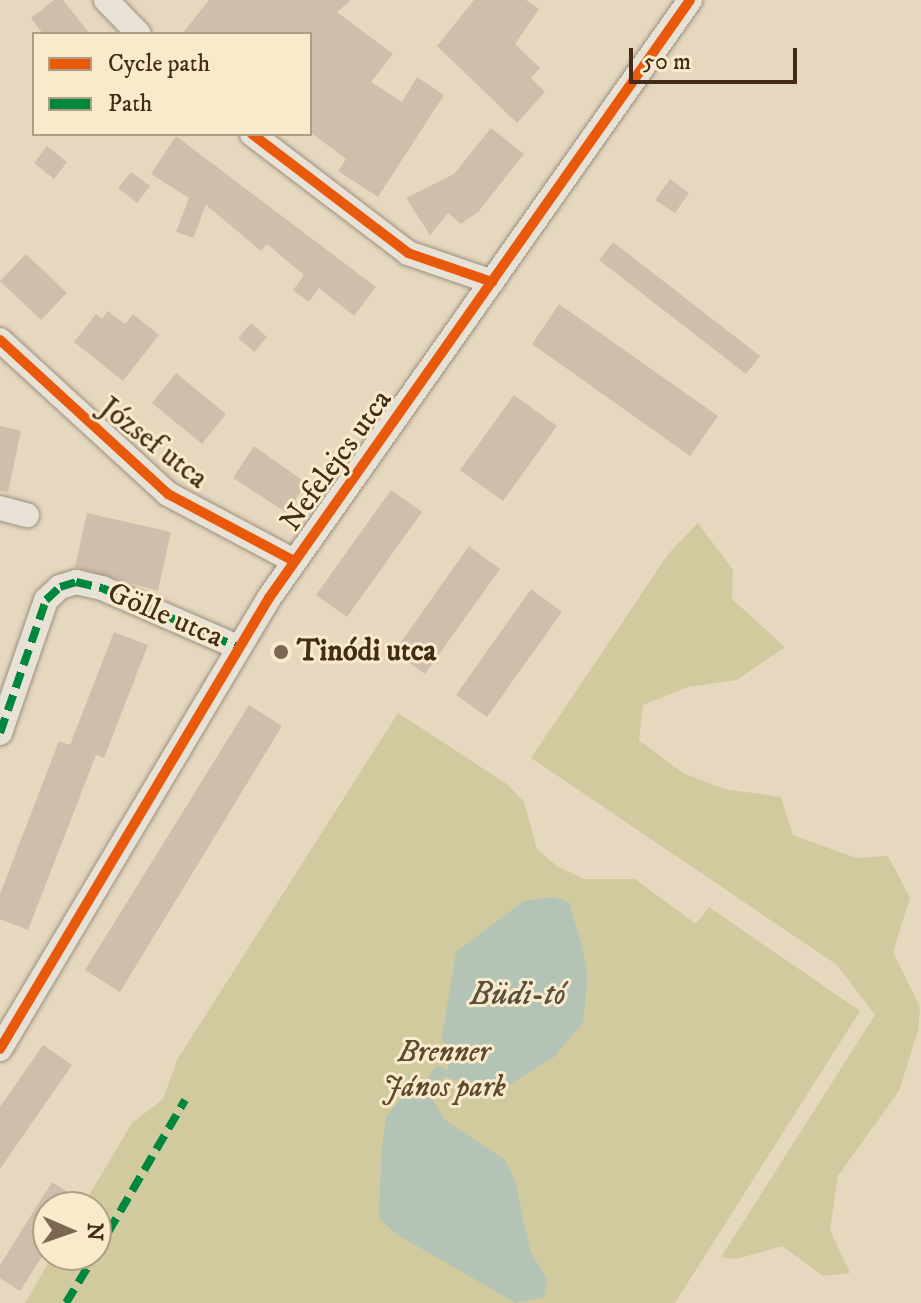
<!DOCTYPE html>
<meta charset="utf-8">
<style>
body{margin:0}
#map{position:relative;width:921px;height:1303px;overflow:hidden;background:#e5d8be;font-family:"IM FELL DW Pica",serif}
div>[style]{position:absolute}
.green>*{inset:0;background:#d2ca9f}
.water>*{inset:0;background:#b3c4b6}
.building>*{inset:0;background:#d0beac}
.roads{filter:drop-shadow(0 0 2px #9b9180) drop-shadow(0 0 2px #9b9180)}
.minor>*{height:24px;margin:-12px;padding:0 12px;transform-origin:12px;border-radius:12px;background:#e8e2d6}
.quiet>*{height:8px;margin-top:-4px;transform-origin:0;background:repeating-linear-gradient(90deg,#00873e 0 16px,transparent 0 24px)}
.cycleway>*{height:10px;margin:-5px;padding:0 5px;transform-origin:5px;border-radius:5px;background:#e8590c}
.dots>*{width:22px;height:22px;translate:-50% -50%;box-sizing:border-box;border:4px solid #f8eacb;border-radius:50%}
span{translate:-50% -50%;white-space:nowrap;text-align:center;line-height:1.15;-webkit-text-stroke:6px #f8eacb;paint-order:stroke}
.street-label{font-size:30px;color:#422c18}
.poi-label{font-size:30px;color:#422c18;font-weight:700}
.left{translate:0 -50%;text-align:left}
.park-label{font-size:30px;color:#5c492e;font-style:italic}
.water-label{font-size:32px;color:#59503f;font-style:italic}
.legend{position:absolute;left:32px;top:32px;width:280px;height:104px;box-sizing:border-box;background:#f8eacb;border:2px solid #af9e83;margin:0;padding:10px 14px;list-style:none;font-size:24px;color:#422c18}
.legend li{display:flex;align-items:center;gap:16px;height:40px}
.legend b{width:40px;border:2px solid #af9e83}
.north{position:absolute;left:32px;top:1191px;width:80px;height:80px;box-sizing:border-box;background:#f8eacb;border:2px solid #af9e83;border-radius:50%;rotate:92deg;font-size:22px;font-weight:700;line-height:32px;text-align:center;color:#422c18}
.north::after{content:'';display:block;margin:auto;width:28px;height:36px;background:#7b6852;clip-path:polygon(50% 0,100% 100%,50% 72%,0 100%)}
.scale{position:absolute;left:629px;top:48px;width:168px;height:36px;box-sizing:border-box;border:4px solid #422c18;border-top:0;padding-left:10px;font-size:24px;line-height:28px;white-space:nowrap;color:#422c18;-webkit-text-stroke:6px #f8eacb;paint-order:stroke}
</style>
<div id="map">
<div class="green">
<i style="clip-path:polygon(698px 523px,733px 570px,732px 599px,785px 647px,737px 680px,688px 687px,643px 705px,639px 740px,683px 773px,724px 789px,781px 797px,793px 835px,856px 858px,888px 856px,910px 898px,893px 952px,920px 1007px,918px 1031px,899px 1091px,838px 1176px,830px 1230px,850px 1273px,823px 1276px,782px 1246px,737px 1259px,721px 1257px,875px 1015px,837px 965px,531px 758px,669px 553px)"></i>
<i style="clip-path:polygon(398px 713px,507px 784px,524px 802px,537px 849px,558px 867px,584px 879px,635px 879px,696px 924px,709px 907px,860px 1011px,675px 1303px,25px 1303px,53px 1255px,96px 1255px,96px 1207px,82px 1207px,132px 1123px,163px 1099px,177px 1060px)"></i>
</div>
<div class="water">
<i style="clip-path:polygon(554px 897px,569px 902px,581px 942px,588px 975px,583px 1022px,554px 1057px,504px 1088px,475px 1088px,445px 1076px,429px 1094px,445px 1120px,505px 1160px,515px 1180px,530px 1250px,547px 1280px,544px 1297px,516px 1303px,396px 1234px,379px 1218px,381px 1154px,386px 1117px,409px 1088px,408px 1074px,422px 1087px,436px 1066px,449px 1070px,442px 1036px,456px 952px,524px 901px)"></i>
</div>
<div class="building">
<i style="clip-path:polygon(54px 0,63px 0,90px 34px,43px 34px,31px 18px)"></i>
<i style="clip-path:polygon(209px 0,351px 0,337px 12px,393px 54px,371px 82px,402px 102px,417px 77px,444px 95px,378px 197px,338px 171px,346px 159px,310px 132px,310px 34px,182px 34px)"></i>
<i style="clip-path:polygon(474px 0,526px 0,539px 9px,515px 44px,540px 68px,531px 78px,545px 92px,517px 123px,437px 46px)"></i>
<i style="clip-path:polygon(491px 128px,524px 154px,479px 211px,461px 224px,448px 213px,430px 235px,406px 198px,454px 174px)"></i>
<i style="clip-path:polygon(176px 136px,376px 287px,354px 316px,319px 288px,309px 302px,293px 290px,304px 275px,267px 244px,261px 251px,206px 205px,193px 238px,176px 232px,189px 198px,151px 174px)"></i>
<i style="clip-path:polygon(47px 146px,67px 162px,54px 179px,34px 163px)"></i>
<i style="clip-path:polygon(131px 172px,150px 186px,137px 203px,118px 188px)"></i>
<i style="clip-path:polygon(670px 179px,689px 193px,675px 213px,655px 200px)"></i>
<i style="clip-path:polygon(613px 242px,760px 356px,746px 374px,599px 260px)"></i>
<i style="clip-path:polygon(26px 254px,67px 293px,41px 320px,0 281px)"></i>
<i style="clip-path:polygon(559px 304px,718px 416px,690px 456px,532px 344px)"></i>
<i style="clip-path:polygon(108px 311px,125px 324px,133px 314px,159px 335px,123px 381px,74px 342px,96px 314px,102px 319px)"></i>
<i style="clip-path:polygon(251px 323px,267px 337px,254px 352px,238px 338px)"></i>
<i style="clip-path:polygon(176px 373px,226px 414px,202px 444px,152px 403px)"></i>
<i style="clip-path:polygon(514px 395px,557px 426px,503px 501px,460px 470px)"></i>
<i style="clip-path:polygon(0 426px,21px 431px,8px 492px,0 491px)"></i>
<i style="clip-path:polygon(254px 446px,306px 483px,287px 513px,233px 478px)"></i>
<i style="clip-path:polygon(391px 490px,422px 512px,347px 617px,316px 595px)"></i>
<i style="clip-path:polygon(87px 513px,171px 532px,158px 591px,75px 567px)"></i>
<i style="clip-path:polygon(469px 546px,500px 569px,425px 674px,394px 652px)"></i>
<i style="clip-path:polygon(531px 589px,562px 612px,487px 717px,456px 695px)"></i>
<i style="clip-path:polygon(114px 632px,148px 645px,104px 758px,96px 755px,28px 930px,0 919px,0 894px,59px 741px,70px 745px)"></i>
<i style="clip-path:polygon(249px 705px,282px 726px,120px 992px,85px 970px)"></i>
<i style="clip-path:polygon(43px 1045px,72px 1065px,0 1169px,0 1107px)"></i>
<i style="clip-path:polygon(52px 1182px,91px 1207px,48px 1207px,48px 1247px,20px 1291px,0 1278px,0 1265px)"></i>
</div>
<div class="roads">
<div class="minor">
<i style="left:106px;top:0;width:47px;rotate:45.9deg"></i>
<i style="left:252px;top:134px;width:196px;rotate:37.3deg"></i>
<i style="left:408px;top:253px;width:89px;rotate:19deg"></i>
<i style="left:0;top:340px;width:228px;rotate:42.5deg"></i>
<i style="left:168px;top:494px;width:143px;rotate:28deg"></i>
<i style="left:0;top:508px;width:28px;rotate:15deg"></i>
<i style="left:0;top:733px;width:141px;rotate:-70.9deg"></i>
<i style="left:46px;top:600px;width:19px;rotate:-43deg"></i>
<i style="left:60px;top:587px;width:17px;rotate:-17deg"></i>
<i style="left:76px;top:582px;width:27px;rotate:13deg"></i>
<i style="left:102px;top:588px;width:148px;rotate:23.5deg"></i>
<i style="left:0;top:1049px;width:525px;rotate:-59.19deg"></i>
<i style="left:269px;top:598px;width:731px;rotate:-54.85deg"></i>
</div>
</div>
<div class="quiet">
<i style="left:0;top:733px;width:141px;rotate:-70.9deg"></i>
<i style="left:46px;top:600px;width:19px;rotate:-43deg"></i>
<i style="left:60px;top:587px;width:17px;rotate:-17deg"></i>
<i style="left:76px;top:582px;width:27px;rotate:13deg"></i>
<i style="left:102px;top:588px;width:148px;rotate:23.5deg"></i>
<i style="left:96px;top:1253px;width:177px;rotate:-59.8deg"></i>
<i style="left:66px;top:1303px;width:56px;rotate:-58.9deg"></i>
</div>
<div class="cycleway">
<i style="left:252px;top:134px;width:196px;rotate:37.3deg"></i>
<i style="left:408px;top:253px;width:89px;rotate:19deg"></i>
<i style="left:0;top:340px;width:228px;rotate:42.5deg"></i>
<i style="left:168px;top:494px;width:143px;rotate:28deg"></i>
<i style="left:0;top:1049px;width:525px;rotate:-59.19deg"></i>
<i style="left:269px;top:598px;width:731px;rotate:-54.85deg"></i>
</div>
<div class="dots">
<i style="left:281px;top:652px;background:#7b6852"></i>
</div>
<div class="street-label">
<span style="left:153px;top:444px;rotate:38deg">József utca</span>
<span style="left:337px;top:461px;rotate:-54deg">Nefelejcs utca</span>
<span style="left:165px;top:616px;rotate:23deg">Gölle utca</span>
</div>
<div class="poi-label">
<span class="left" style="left:297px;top:652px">Tinódi utca</span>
</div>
<div class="park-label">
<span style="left:444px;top:1070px">Brenner<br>János park</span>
</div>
<div class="water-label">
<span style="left:518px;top:995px">Büdi-tó</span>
</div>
<ul class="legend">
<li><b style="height:10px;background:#e8590c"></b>Cycle path</li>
<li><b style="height:10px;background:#00873e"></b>Path</li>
</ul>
<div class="north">N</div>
<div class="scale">50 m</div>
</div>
